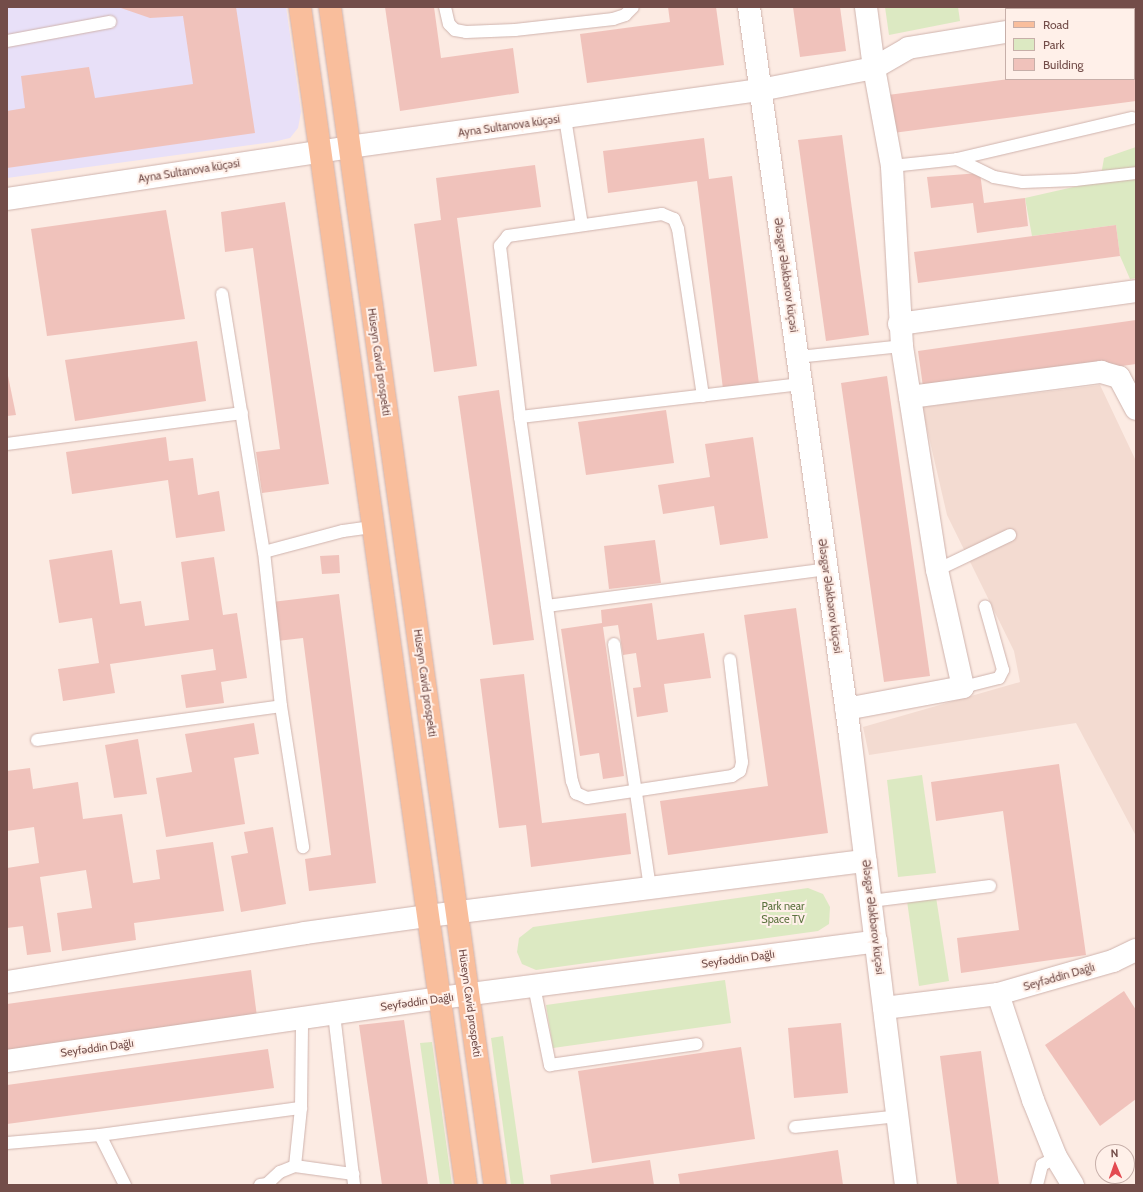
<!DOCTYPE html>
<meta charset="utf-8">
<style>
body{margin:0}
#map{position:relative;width:1143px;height:1192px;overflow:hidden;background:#fcebe3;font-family:Cabin,sans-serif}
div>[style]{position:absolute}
.residential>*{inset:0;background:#f3dbd1}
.education>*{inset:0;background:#e8e0f8}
.green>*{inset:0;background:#dce9c2}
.building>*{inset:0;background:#f0c2bb}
.roads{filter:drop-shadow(0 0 1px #cfb3ad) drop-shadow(0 0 1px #cfb3ad)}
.service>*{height:12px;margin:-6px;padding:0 6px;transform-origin:6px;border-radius:6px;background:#fff}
.minor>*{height:22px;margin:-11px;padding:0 11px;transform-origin:11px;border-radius:11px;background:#fff}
.tertiary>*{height:22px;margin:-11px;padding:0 11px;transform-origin:11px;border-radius:11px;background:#fff}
.secondary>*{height:22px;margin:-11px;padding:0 11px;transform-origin:11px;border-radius:11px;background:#fff}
.primary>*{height:22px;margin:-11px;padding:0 11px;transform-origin:11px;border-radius:11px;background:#f9be9c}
span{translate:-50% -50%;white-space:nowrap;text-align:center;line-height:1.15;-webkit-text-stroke:4px #fff0e9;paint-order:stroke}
.street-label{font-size:11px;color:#734d49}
.park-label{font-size:11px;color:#5c733f}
.frame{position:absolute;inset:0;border:8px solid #734d49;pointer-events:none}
.legend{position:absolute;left:1005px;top:8px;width:130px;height:72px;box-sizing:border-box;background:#fff0e9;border:1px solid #c7afa9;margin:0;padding:5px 7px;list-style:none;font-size:12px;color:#734d49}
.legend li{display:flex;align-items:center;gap:8px;height:20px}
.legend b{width:20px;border:1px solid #c7afa9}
.north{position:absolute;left:1095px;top:1144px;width:40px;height:40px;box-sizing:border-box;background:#fff0e9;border:1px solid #c7afa9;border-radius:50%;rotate:358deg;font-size:11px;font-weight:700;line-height:16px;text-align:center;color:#734d49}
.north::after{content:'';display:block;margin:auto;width:14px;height:18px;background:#e34a51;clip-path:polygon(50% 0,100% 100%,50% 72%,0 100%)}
</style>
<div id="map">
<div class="residential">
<i style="clip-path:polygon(1100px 385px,1136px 461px,1136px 836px,1076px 723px,869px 755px,863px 727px,1020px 682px,1014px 651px,947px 515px,922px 407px)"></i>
</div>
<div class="education">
<i style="clip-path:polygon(7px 7px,286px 7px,301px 112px,298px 128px,290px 138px,273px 142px,7px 178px)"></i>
</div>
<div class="green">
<i style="clip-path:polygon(885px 7px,958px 7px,960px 21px,889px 35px)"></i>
<i style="clip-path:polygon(1136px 147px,1136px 278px,1130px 279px,1120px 256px,1116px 225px,1032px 236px,1025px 198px,1100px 181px,1104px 158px)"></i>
<i style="clip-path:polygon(922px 775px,936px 873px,898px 877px,887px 780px)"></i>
<i style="clip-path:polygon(808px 888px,823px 894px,830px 907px,829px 924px,818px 931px,536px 970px,522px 964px,517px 952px,519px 938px,533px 927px)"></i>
<i style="clip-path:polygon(936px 897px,949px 981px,919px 986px,907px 901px)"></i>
<i style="clip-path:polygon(725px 980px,731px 1023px,553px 1048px,546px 1005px)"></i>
<i style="clip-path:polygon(503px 1036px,524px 1185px,511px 1185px,491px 1038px)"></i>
<i style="clip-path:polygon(432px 1042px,452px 1185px,440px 1185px,420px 1043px)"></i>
</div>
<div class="building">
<i style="clip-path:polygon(118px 7px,236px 7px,255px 133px,7px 168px,7px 111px,25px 108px,21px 76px,89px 67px,95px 98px,193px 84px,183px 16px,150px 18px)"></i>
<i style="clip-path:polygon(385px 7px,434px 7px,441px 58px,513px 48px,519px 93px,400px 111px)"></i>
<i style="clip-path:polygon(668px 7px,716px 7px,724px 65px,587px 83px,580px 34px,670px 22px)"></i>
<i style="clip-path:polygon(793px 7px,840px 7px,846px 51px,800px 57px)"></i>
<i style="clip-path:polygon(1134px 62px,1136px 62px,1136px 101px,893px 133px,888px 95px,1009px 79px,1134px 79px)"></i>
<i style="clip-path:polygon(842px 135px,869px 335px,826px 341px,798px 140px)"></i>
<i style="clip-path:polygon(704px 138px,709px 179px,732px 176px,759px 384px,723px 389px,697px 181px,608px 193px,603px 151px)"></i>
<i style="clip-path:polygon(535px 165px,541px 207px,457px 218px,477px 366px,434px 372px,414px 224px,441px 220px,436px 178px)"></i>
<i style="clip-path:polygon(980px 173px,984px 203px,1025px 198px,1028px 226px,977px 233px,973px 203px,931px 208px,927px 177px)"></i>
<i style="clip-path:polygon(285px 202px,329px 484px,262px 493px,256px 452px,280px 449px,253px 248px,225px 252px,221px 212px)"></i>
<i style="clip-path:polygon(166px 210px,185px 319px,47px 336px,31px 229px)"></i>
<i style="clip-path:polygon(1116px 225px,1120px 256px,918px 283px,914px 252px)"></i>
<i style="clip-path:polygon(1136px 320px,1136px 364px,924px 394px,918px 351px)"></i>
<i style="clip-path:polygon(197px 341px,206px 401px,75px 421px,65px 360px)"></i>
<i style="clip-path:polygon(7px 371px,16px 415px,7px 416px)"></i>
<i style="clip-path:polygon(887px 376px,930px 676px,884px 682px,841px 383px)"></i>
<i style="clip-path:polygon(499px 390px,534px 640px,493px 645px,458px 396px)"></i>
<i style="clip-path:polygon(666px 410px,674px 463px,586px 475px,578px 422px)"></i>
<i style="clip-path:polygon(166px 437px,169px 461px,193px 458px,198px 495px,219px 491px,225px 531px,176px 538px,168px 480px,72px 494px,66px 452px)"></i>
<i style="clip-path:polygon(753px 437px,768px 538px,720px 545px,714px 506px,663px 514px,658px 485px,710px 477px,705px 444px)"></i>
<i style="clip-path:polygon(655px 540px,661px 583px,609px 589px,604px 546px)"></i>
<i style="clip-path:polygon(112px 550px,120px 604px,141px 601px,145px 626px,189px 620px,181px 562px,214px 557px,223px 615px,237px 613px,247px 678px,221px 682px,224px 703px,186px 708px,181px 675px,216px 670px,213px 649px,110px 664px,115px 693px,63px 701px,58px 669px,99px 663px,92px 618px,59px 623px,49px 560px)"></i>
<i style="clip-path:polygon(339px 555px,340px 573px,322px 574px,320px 556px)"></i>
<i style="clip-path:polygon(339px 594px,376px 883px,309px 891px,305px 859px,331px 855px,303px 638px,277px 641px,272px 602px)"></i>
<i style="clip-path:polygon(652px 603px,657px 640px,704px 633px,711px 678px,664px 684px,668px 712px,637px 717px,633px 688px,641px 687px,636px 653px,623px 655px,618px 625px,603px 627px,624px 776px,603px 779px,599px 753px,580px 756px,561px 629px,602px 623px,601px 610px)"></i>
<i style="clip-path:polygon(796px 608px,828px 833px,668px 855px,660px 801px,768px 786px,744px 615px)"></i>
<i style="clip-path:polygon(524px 674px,542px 823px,626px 813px,631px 854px,531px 867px,526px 825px,499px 828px,480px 679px)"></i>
<i style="clip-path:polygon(254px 723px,259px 754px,234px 758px,245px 824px,166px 837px,156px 778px,192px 772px,185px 734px)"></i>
<i style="clip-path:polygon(138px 739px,147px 794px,114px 798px,105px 745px)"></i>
<i style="clip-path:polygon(1059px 764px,1086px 955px,961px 973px,957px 938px,1019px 930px,1003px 811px,936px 821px,931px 782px)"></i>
<i style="clip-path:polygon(30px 768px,33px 789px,78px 782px,83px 819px,122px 814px,133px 883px,160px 879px,156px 850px,213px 842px,224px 911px,134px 923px,136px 940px,62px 951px,57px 913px,92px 908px,86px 870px,40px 877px,51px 952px,27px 955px,23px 926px,7px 928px,7px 868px,39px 863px,34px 827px,7px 831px,7px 771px)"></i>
<i style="clip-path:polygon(273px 827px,286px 904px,241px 912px,231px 856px,248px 853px,244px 832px)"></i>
<i style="clip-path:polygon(251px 970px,257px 1017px,7px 1051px,7px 1004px)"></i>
<i style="clip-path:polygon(1124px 991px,1136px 1010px,1136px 1099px,1100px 1126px,1045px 1045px)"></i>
<i style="clip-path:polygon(404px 1020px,428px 1185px,382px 1185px,359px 1025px)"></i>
<i style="clip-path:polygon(841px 1023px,848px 1093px,794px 1098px,788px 1028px)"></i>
<i style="clip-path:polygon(741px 1047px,755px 1139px,592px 1163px,578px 1071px)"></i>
<i style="clip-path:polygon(268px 1049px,274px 1088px,7px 1124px,7px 1085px)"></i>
<i style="clip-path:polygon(981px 1051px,999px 1185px,957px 1185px,940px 1056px)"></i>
<i style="clip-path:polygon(838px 1150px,843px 1185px,680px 1185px,678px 1174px)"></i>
<i style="clip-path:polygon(650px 1160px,654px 1185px,551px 1185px,550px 1175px)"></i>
</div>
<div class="roads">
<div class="service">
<i style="left:445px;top:7px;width:17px;rotate:77deg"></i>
<i style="left:449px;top:24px;width:8px;rotate:45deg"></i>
<i style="left:455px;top:30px;width:11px;rotate:10deg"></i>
<i style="left:466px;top:32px;width:49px;rotate:-2.3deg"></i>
<i style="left:515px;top:30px;width:99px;rotate:-6.4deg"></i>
<i style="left:613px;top:19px;width:13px;rotate:-18deg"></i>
<i style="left:625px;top:15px;width:11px;rotate:-45deg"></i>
<i style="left:1057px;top:7px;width:2px;rotate:90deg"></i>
<i style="left:7px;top:41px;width:105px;rotate:-10.5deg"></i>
<i style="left:565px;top:118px;width:108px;rotate:81deg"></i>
<i style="left:957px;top:159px;width:180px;rotate:-13.2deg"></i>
<i style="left:892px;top:166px;width:65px;rotate:-6.1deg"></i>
<i style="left:957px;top:159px;width:41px;rotate:25.9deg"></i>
<i style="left:994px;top:177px;width:29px;rotate:10deg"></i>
<i style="left:1023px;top:182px;width:52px;rotate:-2.2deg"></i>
<i style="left:1075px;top:180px;width:61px;rotate:-6.5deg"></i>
<i style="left:222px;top:294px;width:261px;rotate:80.8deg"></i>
<i style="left:264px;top:552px;width:155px;rotate:83.7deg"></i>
<i style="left:281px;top:706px;width:143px;rotate:81.1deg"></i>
<i style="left:798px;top:357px;width:105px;rotate:-6deg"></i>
<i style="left:703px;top:396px;width:169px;rotate:-98.5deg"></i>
<i style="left:678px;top:229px;width:11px;rotate:-112deg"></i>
<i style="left:674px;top:219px;width:13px;rotate:-157deg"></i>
<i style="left:662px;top:214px;width:156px;rotate:171.9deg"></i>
<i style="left:508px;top:236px;width:13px;rotate:129deg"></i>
<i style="left:500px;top:246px;width:172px;rotate:83.3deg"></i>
<i style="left:520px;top:417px;width:368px;rotate:81.9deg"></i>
<i style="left:572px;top:781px;width:13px;rotate:72deg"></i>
<i style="left:576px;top:793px;width:12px;rotate:24deg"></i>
<i style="left:587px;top:798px;width:147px;rotate:-8.6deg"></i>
<i style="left:732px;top:776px;width:9px;rotate:-32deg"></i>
<i style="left:740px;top:771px;width:9px;rotate:-77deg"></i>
<i style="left:742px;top:762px;width:103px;rotate:-96.7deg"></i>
<i style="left:520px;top:417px;width:283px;rotate:-6.7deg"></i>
<i style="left:7px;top:444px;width:237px;rotate:-7.5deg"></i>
<i style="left:264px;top:552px;width:82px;rotate:-14.9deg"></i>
<i style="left:343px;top:531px;width:29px;rotate:-8deg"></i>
<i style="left:937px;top:570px;width:81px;rotate:-25.6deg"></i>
<i style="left:547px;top:606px;width:282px;rotate:-7.5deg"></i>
<i style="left:614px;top:644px;width:246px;rotate:81.6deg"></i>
<i style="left:963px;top:687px;width:37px;rotate:-14deg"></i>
<i style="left:999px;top:678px;width:9px;rotate:-63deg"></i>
<i style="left:1003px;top:670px;width:66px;rotate:-105.7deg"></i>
<i style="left:37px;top:740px;width:246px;rotate:-7.9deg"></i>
<i style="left:871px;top:901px;width:120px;rotate:-7.2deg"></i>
<i style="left:534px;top:986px;width:81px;rotate:78.6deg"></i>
<i style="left:550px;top:1065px;width:148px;rotate:-8.1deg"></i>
<i style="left:334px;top:1014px;width:172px;rotate:83.3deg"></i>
<i style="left:795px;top:1127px;width:105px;rotate:-6deg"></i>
<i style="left:100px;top:1135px;width:56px;rotate:63.4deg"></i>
<i style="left:7px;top:1143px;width:93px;rotate:-4.9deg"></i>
<i style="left:100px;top:1135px;width:203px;rotate:-7.7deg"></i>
<i style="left:301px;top:1108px;width:88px;rotate:-89.3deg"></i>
<i style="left:295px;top:1166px;width:59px;rotate:7.9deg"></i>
<i style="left:260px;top:1185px;width:7px;rotate:-8deg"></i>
<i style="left:267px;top:1184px;width:18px;rotate:-43deg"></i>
<i style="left:280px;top:1172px;width:16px;rotate:-22deg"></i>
<i style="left:295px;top:1166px;width:58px;rotate:-84.1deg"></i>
<i style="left:1037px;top:1185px;width:21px;rotate:-76deg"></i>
<i style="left:1042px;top:1165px;width:16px;rotate:-30deg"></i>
</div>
<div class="minor">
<i style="left:749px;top:7px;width:736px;rotate:82.11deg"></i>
<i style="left:850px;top:736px;width:452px;rotate:82.9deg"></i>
<i style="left:1134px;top:15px;width:2px;rotate:-27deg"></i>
<i style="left:349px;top:147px;width:415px;rotate:-7.9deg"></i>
<i style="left:760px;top:90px;width:116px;rotate:-10.9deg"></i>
<i style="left:874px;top:68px;width:39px;rotate:-30deg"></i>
<i style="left:908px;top:48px;width:99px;rotate:-9.3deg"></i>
<i style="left:899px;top:324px;width:239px;rotate:-7.9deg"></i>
<i style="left:910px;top:397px;width:193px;rotate:-7.5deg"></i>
<i style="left:1101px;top:372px;width:19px;rotate:16deg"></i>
<i style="left:1119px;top:377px;width:36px;rotate:62deg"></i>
<i style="left:846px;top:709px;width:119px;rotate:-10.6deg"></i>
<i style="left:963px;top:687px;width:120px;rotate:-102.5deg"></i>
<i style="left:937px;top:570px;width:227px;rotate:-98.9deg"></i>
<i style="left:902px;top:346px;width:180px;rotate:-93.2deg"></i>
<i style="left:892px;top:166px;width:100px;rotate:-100.4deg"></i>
<i style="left:874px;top:68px;width:62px;rotate:-97.5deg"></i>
<i style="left:428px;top:916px;width:441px;rotate:-7.2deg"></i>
<i style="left:998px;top:994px;width:112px;rotate:71.7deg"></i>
<i style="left:1033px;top:1100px;width:61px;rotate:68deg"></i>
<i style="left:1056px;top:1157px;width:33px;rotate:59deg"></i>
<i style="left:440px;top:998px;width:440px;rotate:-7.4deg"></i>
<i style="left:884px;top:1008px;width:115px;rotate:-7deg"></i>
<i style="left:998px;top:994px;width:120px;rotate:-16deg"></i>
<i style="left:1113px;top:961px;width:25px;rotate:-26deg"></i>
</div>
<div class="tertiary">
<i style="left:7px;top:982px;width:302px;rotate:-9.3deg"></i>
<i style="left:305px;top:933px;width:124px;rotate:-7.9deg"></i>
<i style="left:7px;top:1061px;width:438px;rotate:-8.3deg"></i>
</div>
<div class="secondary">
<i style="left:7px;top:199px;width:346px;rotate:-8.6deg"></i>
</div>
<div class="primary">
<i style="left:300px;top:7px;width:1190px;rotate:81.98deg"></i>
<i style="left:330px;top:7px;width:1189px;rotate:82.03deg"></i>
</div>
</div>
<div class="street-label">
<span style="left:509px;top:126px;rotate:-8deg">Ayna Sultanova küçəsi</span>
<span style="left:189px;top:171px;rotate:-9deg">Ayna Sultanova küçəsi</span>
<span style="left:786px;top:275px;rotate:82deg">Ələsgər Ələkbərov küçəsi</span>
<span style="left:379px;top:362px;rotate:82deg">Hüseyn Cavid prospekti</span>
<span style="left:830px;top:596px;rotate:82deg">Ələsgər Ələkbərov küçəsi</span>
<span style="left:425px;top:683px;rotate:82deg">Hüseyn Cavid prospekti</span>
<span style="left:873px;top:917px;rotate:83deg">Ələsgər Ələkbərov küçəsi</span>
<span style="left:738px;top:959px;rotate:-8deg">Seyfəddin Dağlı</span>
<span style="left:1059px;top:977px;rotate:-16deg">Seyfəddin Dağlı</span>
<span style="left:417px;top:1002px;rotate:-8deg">Seyfəddin Dağlı</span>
<span style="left:470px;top:1003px;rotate:82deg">Hüseyn Cavid prospekti</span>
<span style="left:97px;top:1048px;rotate:-8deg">Seyfəddin Dağlı</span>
</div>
<div class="park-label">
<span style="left:783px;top:913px">Park near<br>Space TV</span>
</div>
<div class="frame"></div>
<ul class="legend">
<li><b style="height:5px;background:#f9be9c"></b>Road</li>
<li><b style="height:11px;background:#dce9c2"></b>Park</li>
<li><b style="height:11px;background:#f0c2bb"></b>Building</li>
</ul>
<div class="north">N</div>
</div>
